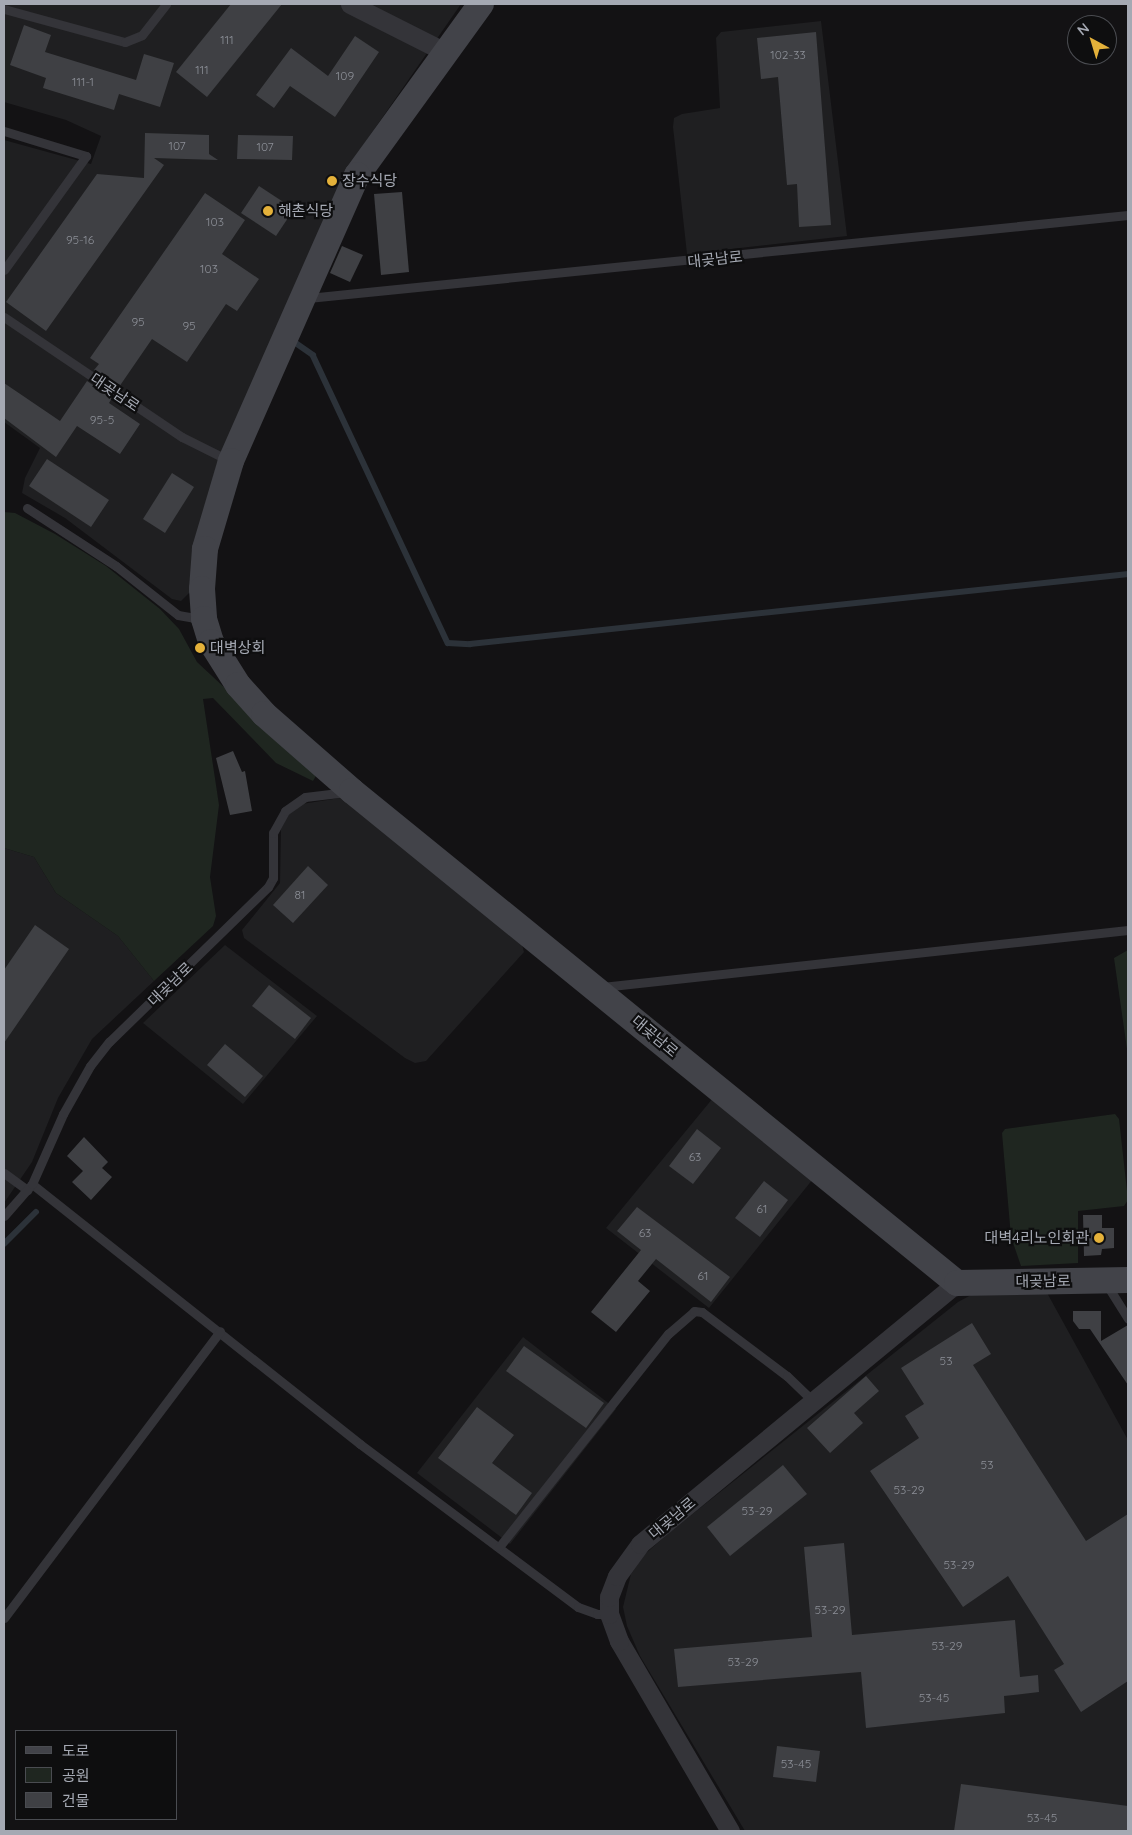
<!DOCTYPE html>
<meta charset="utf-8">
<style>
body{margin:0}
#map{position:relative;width:1132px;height:1835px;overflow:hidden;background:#131214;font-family:Quicksand,"Noto Sans KR",sans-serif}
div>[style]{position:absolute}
.built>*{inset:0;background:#1f1f21}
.green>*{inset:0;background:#1f2620}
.stream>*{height:5.5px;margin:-2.75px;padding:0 2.75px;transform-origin:2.75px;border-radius:2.75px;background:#2c3239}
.building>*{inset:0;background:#3f4044}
.lane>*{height:9px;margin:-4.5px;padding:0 4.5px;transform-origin:4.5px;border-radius:4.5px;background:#343439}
.street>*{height:19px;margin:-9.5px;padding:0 9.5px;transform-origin:9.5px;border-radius:9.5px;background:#343439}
.secondary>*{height:26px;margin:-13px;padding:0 13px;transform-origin:13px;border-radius:13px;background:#424349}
.dots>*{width:14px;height:14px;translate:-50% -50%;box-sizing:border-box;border:2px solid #0e0e0f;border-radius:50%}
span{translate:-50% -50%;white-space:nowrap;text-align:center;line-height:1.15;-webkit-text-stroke:4.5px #0e0e0f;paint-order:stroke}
.number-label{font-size:12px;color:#8c8f97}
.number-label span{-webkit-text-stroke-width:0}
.poi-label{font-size:15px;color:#a5a9b3}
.left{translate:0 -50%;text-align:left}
.right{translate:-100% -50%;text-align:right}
.street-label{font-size:15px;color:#a5a9b3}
.frame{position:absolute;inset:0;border:5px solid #a5a9b3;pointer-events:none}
.legend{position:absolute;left:15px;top:1730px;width:162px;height:90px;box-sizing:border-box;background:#0e0e0f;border:1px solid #4a4c51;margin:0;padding:6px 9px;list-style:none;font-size:15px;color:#a5a9b3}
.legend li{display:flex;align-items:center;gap:10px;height:25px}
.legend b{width:25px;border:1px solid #4a4c51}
.north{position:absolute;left:1067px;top:15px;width:50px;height:50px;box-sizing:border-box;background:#0e0e0f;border:1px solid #4a4c51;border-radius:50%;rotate:321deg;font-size:14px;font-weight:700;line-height:20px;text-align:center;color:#a5a9b3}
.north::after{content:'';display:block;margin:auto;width:18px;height:22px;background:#e4b13a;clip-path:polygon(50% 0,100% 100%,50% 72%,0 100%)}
</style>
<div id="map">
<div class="built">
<i style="clip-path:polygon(4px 4px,461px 4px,364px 144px,190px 592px,181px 601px,172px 599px,65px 518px,22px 493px,25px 478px,40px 448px,4px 422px,4px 140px,91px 164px,101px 136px,66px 120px,4px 102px)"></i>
<i style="clip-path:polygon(821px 21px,847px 236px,687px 254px,673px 127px,674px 118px,682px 114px,720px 108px,716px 38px,721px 32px)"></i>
<i style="clip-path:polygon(346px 797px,520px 938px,524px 952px,426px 1061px,415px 1063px,405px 1058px,244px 938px,242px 930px,280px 883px,281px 829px,289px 814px,302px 804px)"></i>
<i style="clip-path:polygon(4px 848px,34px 857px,56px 893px,118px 936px,154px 981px,92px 1039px,58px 1098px,32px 1162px,4px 1203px)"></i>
<i style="clip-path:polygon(225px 945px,317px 1016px,243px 1104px,143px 1023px)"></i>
<i style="clip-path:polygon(713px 1098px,813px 1179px,709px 1308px,606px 1228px)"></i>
<i style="clip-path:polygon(1046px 1291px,1128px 1440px,1128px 1831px,745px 1831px,640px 1656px,627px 1626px,623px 1607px,631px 1574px,645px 1554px,670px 1532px,958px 1302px,973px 1294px)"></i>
<i style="clip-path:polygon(523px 1337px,616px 1409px,510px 1544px,417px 1473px)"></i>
</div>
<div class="green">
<i style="clip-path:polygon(4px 512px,15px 513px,55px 534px,106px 566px,160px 609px,179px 629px,197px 662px,317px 774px,313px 781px,276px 763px,213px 698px,203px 699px,219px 805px,210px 877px,216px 916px,213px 926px,154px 981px,118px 936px,56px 893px,34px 857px,4px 848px)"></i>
<i style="clip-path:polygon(1128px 950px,1128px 1056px,1114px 958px)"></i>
<i style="clip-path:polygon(1115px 1114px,1119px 1119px,1128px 1200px,1124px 1206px,1078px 1211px,1078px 1263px,1021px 1266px,1011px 1237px,1002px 1133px,1005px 1129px)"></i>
</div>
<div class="stream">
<i style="left:296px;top:343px;width:21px;rotate:35deg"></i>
<i style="left:313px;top:355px;width:318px;rotate:64.9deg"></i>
<i style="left:448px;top:643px;width:22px;rotate:3deg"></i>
<i style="left:470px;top:644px;width:662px;rotate:-6.07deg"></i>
<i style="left:4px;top:1244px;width:45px;rotate:-45deg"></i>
</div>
<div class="building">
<i style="clip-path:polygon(231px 4px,282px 4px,207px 97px,176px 72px)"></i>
<i style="clip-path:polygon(24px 25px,51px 35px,45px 52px,136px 80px,144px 54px,174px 63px,160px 107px,119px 94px,114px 110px,43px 88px,46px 78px,10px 65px)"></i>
<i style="clip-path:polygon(816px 32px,831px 225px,799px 227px,797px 184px,787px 185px,778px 77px,761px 79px,757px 38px)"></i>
<i style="clip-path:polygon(355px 36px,379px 52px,335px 117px,290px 86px,274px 108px,256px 95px,291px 48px,328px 76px)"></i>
<i style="clip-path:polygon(145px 133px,209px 135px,209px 154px,218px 160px,154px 158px,164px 165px,46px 331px,6px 302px,97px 174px,144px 178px)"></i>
<i style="clip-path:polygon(238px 135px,293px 136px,292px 160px,237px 159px)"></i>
<i style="clip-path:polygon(259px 186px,294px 209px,276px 236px,241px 213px)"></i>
<i style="clip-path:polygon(402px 192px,409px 272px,381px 275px,374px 194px)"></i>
<i style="clip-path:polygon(205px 193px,245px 220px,222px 254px,259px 279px,237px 311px,226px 304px,187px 362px,152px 339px,119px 387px,94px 370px,99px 364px,90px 358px)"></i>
<i style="clip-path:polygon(342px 246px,363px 255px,350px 282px,330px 273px)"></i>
<i style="clip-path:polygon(87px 381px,112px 398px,109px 403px,140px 424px,120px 454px,77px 426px,56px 457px,4px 418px,4px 383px,60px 421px)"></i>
<i style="clip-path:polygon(47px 459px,109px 500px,91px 527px,29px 486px)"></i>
<i style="clip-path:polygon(172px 473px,194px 487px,165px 533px,143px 519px)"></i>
<i style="clip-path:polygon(233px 751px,242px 772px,245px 771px,252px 811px,230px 815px,216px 758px)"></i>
<i style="clip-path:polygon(308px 866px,328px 885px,293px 923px,273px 905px)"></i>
<i style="clip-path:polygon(35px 925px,69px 949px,4px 1043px,4px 970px)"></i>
<i style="clip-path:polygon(269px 985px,311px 1018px,295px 1039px,252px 1006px)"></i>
<i style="clip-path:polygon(225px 1044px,263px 1076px,245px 1097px,207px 1065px)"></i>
<i style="clip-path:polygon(697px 1129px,721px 1148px,693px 1184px,669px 1166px)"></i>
<i style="clip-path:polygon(84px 1137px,108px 1162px,102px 1168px,112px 1177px,91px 1200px,72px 1182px,83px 1171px,67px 1156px)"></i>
<i style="clip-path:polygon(764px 1181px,788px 1200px,760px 1237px,735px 1218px)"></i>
<i style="clip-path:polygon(637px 1207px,730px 1277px,711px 1302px,656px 1259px,638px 1281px,650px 1291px,616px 1332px,591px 1312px,641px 1250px,617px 1231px)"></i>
<i style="clip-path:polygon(1083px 1215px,1102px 1215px,1102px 1228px,1114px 1228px,1114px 1248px,1102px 1249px,1101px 1255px,1084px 1256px)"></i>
<i style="clip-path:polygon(1073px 1311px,1101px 1311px,1101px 1341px,1128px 1325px,1128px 1385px,1090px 1329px,1079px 1329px,1073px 1321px)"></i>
<i style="clip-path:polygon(972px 1323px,991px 1354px,973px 1365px,1086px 1541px,1128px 1514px,1128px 1681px,1081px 1712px,1054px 1670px,1064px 1664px,1008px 1576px,963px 1607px,870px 1471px,919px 1438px,905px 1416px,924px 1404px,901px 1368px)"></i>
<i style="clip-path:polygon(524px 1346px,604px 1403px,586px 1428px,506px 1371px)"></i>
<i style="clip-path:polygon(866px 1376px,879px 1391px,854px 1413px,863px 1423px,830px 1453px,807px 1428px)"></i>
<i style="clip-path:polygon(477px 1407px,514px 1435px,492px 1463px,532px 1493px,516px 1515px,438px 1458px)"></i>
<i style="clip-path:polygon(783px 1465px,807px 1494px,730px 1556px,707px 1527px)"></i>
<i style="clip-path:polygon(844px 1543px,852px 1635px,1015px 1620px,1020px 1677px,1038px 1675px,1039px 1692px,1004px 1696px,1005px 1713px,866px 1728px,861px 1672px,678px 1687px,674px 1649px,812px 1637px,804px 1547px)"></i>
<i style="clip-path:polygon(777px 1746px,820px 1751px,816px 1782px,773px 1777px)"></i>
<i style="clip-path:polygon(961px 1784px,1128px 1806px,1128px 1831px,954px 1831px)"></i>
</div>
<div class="lane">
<i style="left:4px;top:9px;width:125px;rotate:15.3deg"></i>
<i style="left:125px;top:42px;width:18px;rotate:-22deg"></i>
<i style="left:142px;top:35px;width:39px;rotate:-52deg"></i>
<i style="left:4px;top:131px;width:86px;rotate:17deg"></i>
<i style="left:86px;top:156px;width:140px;rotate:125.7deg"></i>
<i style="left:308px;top:298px;width:824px;rotate:-5.78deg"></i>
<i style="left:4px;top:317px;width:215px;rotate:34deg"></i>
<i style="left:182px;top:437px;width:51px;rotate:26.6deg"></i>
<i style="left:27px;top:508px;width:106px;rotate:33.1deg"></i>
<i style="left:116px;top:566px;width:79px;rotate:38.3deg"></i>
<i style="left:178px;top:615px;width:23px;rotate:10deg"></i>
<i style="left:602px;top:987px;width:529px;rotate:-6.18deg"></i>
<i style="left:4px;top:1173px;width:29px;rotate:36deg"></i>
<i style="left:32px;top:1184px;width:419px;rotate:38.4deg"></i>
<i style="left:360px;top:1444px;width:272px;rotate:36.8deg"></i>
<i style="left:578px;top:1607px;width:20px;rotate:20deg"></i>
<i style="left:597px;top:1614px;width:12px"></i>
<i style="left:4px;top:1216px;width:43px;rotate:-48.8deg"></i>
<i style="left:32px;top:1184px;width:77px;rotate:-66.1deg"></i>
<i style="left:63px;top:1114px;width:55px;rotate:-60.6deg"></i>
<i style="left:90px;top:1066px;width:31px;rotate:-52deg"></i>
<i style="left:109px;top:1042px;width:222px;rotate:-44.3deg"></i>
<i style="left:268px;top:887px;width:10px;rotate:-61deg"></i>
<i style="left:273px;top:878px;width:45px;rotate:-90deg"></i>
<i style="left:273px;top:833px;width:25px;rotate:-61deg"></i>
<i style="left:285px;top:811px;width:24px;rotate:-35deg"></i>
<i style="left:305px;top:797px;width:42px;rotate:-6.8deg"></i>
<i style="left:1107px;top:1285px;width:40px;rotate:58deg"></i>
<i style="left:499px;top:1547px;width:272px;rotate:-51.6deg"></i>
<i style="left:668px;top:1334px;width:35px;rotate:-41deg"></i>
<i style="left:694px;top:1311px;width:8px;rotate:7deg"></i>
<i style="left:702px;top:1312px;width:106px;rotate:37deg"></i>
<i style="left:787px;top:1376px;width:36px;rotate:44deg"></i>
<i style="left:4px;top:1618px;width:359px;rotate:-53deg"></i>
</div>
<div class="street">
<i style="left:350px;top:4px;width:106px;rotate:26.8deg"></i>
<i style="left:730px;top:1831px;width:220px;rotate:-120.3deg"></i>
<i style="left:619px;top:1641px;width:29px;rotate:-110deg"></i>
<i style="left:609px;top:1614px;width:17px;rotate:-90deg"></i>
<i style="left:609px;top:1597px;width:22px;rotate:-69deg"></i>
<i style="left:617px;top:1576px;width:39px;rotate:-54deg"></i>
<i style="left:640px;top:1544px;width:411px;rotate:-39.5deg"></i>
</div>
<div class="secondary">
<i style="left:481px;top:4px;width:211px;rotate:125.9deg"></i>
<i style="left:357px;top:175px;width:313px;rotate:113.8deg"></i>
<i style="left:231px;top:461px;width:92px;rotate:106.5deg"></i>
<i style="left:205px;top:549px;width:40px;rotate:94.3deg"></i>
<i style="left:202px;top:589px;width:30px;rotate:86deg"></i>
<i style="left:204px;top:619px;width:24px;rotate:73deg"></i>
<i style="left:211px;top:642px;width:51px;rotate:57.9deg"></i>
<i style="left:238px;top:685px;width:39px;rotate:48deg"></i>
<i style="left:264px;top:714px;width:117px;rotate:41.2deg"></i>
<i style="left:352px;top:791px;width:780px;rotate:39.12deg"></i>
<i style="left:957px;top:1283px;width:171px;rotate:-1deg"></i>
</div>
<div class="dots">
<i style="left:332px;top:181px;background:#e4b13a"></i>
<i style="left:268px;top:211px;background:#e4b13a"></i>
<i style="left:200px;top:648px;background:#e4b13a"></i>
<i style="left:1099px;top:1238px;background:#e4b13a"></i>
</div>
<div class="number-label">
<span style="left:227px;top:40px">111</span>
<span style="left:788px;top:55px">102-33</span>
<span style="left:202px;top:70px">111</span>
<span style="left:345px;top:76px">109</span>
<span style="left:83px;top:82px">111-1</span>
<span style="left:177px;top:146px">107</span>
<span style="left:265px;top:147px">107</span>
<span style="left:215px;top:222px">103</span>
<span style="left:80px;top:240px">95-16</span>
<span style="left:209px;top:269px">103</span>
<span style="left:138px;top:322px">95</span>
<span style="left:189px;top:326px">95</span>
<span style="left:102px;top:420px">95-5</span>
<span style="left:300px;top:895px">81</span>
<span style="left:695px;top:1157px">63</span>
<span style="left:762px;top:1209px">61</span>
<span style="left:645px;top:1233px">63</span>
<span style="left:703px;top:1276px">61</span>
<span style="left:946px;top:1361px">53</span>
<span style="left:987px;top:1465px">53</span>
<span style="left:909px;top:1490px">53-29</span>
<span style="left:757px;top:1511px">53-29</span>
<span style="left:959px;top:1565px">53-29</span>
<span style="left:830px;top:1610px">53-29</span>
<span style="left:947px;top:1646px">53-29</span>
<span style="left:743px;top:1662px">53-29</span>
<span style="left:934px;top:1698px">53-45</span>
<span style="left:796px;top:1764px">53-45</span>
<span style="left:1042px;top:1818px">53-45</span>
</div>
<div class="poi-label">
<span class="left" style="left:342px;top:181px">장수식당</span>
<span class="left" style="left:278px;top:211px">해촌식당</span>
<span class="left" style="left:210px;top:648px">대벽상회</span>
<span class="right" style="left:1089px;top:1238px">대벽4리노인회관</span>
</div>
<div class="street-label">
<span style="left:715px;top:259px;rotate:-6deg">대곶남로</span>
<span style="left:115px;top:392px;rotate:34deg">대곶남로</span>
<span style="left:170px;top:984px;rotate:-44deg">대곶남로</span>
<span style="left:655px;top:1036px;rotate:40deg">대곶남로</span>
<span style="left:1043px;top:1281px;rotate:-1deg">대곶남로</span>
<span style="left:672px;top:1518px;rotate:-40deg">대곶남로</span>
</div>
<div class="frame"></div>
<ul class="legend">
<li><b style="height:6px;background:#424349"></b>도로</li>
<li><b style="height:14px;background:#1f2620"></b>공원</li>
<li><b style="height:14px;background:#3f4044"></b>건물</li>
</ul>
<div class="north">N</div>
</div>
